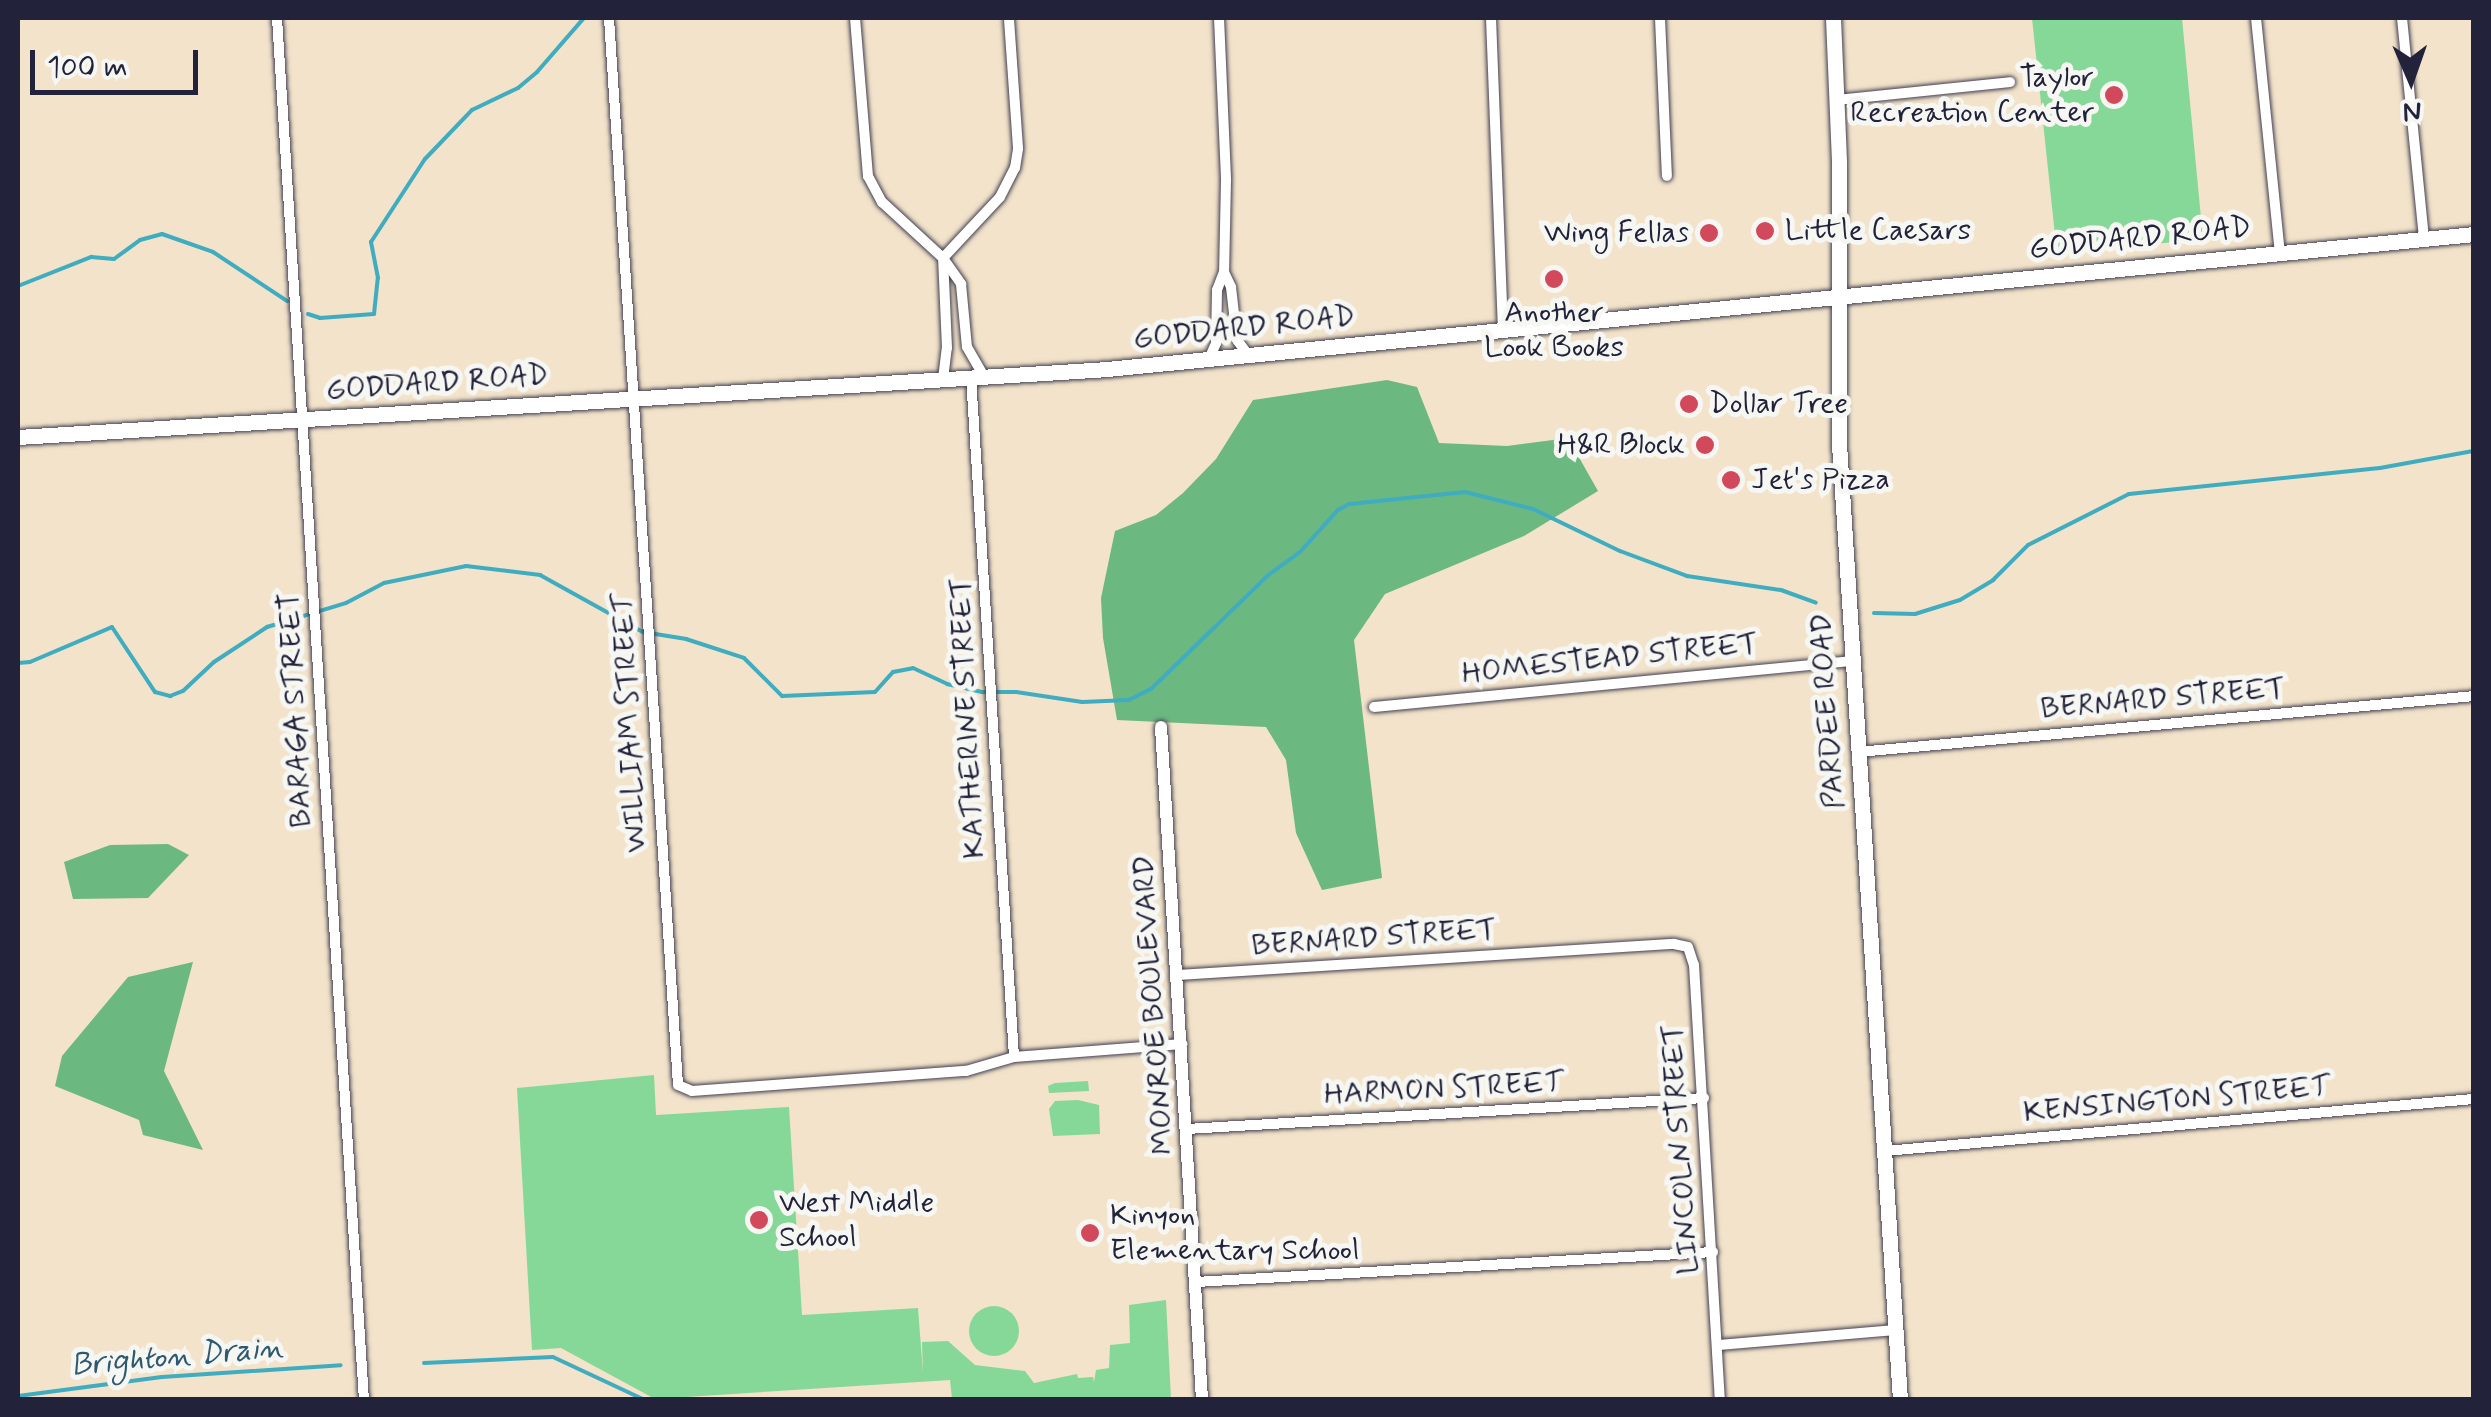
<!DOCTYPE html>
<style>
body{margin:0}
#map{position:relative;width:2491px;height:1417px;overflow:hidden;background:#f2e3ca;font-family:Mynerve,sans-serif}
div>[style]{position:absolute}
.green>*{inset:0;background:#86d899}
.round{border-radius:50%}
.forest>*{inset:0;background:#6cb881}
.stream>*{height:4px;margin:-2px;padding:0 2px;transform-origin:2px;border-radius:2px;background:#40acc0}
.roads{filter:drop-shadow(0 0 2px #413f50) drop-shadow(0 0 2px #413f50)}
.minor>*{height:10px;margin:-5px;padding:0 5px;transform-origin:5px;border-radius:5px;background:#fff}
.tertiary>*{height:12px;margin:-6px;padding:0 6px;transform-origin:6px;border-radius:6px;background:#fff}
.secondary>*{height:15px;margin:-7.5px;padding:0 7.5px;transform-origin:7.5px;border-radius:7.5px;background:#fff}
.dots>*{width:28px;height:28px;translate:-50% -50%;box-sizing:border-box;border:5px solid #f6f6f2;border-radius:50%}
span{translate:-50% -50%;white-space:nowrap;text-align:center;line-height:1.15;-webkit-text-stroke:10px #f6f6f2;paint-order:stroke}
.poi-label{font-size:30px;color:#22223b}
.right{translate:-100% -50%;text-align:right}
.left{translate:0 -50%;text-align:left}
.street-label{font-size:30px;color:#22223b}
.water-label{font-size:32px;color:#2e5970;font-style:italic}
.frame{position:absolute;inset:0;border:20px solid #22223b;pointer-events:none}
.north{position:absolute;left:2361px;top:30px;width:100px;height:100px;-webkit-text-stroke:8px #f6f6f2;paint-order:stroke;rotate:178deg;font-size:28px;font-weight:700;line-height:40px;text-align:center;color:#22223b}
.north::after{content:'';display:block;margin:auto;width:35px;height:45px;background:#22223b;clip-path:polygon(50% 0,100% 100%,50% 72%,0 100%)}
.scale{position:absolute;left:30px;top:50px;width:168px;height:45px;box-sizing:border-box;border:5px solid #22223b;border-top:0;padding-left:12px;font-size:30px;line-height:35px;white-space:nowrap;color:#22223b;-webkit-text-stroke:8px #f6f6f2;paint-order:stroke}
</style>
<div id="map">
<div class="green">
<i style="clip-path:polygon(2032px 18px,2182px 18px,2203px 239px,2057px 254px)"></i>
<i style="clip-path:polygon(654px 1075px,656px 1115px,789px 1107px,802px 1315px,918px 1308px,923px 1373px,922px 1342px,948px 1341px,975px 1365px,1025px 1371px,1034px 1383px,1077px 1374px,1078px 1378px,1093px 1377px,1094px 1382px,1096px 1370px,1109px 1368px,1110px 1345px,1130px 1343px,1129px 1305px,1166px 1300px,1171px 1399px,952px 1399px,950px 1380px,655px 1399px,561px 1348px,532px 1350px,517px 1088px)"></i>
<i style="clip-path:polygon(1088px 1081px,1089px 1091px,1049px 1093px,1048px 1086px,1055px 1083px)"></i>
<i style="clip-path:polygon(1078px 1100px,1099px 1105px,1100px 1134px,1053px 1136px,1049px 1109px,1055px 1101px)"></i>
<i class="round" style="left:969px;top:1306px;width:50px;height:50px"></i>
</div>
<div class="forest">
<i style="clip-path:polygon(1387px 380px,1417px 387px,1439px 443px,1507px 446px,1568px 438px,1598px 491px,1524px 536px,1385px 594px,1354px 640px,1382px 878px,1322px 890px,1296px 833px,1286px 760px,1266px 727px,1117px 720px,1103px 638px,1101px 598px,1115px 531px,1156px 515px,1183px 493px,1216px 459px,1253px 400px)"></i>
<i style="clip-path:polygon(168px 844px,189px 855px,148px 898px,73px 899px,64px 862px,110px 845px)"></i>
<i style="clip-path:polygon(193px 962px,164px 1071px,203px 1150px,143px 1135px,139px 1120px,55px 1086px,62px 1056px,128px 977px)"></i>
</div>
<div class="stream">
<i style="left:18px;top:286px;width:79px;rotate:-21.7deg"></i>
<i style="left:91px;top:257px;width:23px;rotate:5deg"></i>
<i style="left:114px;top:259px;width:32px;rotate:-36deg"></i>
<i style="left:140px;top:240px;width:23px;rotate:-15deg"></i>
<i style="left:162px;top:234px;width:54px;rotate:19.4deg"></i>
<i style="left:213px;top:252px;width:89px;rotate:33.5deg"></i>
<i style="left:308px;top:314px;width:13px;rotate:18deg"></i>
<i style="left:320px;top:318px;width:54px;rotate:-4.2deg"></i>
<i style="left:374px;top:314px;width:36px;rotate:-84deg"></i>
<i style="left:378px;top:278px;width:37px;rotate:-101deg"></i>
<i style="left:371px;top:242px;width:99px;rotate:-57deg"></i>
<i style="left:425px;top:159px;width:68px;rotate:-46.2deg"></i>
<i style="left:472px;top:110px;width:51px;rotate:-25.6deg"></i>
<i style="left:518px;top:88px;width:25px;rotate:-40deg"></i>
<i style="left:537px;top:72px;width:72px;rotate:-49deg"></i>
<i style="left:1874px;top:613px;width:41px;rotate:1.4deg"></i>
<i style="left:1915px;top:614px;width:47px;rotate:-17.3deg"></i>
<i style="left:1960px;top:600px;width:39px;rotate:-31deg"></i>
<i style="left:1993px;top:580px;width:49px;rotate:-45deg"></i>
<i style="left:2028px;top:545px;width:113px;rotate:-26.8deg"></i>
<i style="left:2129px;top:494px;width:252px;rotate:-5.9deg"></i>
<i style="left:2380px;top:468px;width:96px;rotate:-10.3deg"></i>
<i style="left:18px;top:663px;width:12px;rotate:-5deg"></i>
<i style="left:30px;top:662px;width:89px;rotate:-23.1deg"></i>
<i style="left:112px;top:627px;width:78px;rotate:56.5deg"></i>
<i style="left:155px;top:692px;width:16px;rotate:15deg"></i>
<i style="left:170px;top:696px;width:14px;rotate:-21deg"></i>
<i style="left:183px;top:691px;width:42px;rotate:-43.1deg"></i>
<i style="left:214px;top:662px;width:64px;rotate:-33.4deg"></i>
<i style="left:267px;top:627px;width:83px;rotate:-16.9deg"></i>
<i style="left:346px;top:603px;width:43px;rotate:-27.8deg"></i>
<i style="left:384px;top:583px;width:84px;rotate:-11.7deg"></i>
<i style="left:466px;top:566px;width:75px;rotate:6.9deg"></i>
<i style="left:540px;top:575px;width:118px;rotate:29deg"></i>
<i style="left:643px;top:632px;width:44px;rotate:9.2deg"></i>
<i style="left:686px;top:639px;width:61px;rotate:18.1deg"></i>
<i style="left:744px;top:658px;width:54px;rotate:45deg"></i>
<i style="left:782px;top:696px;width:93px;rotate:-2.5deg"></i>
<i style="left:875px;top:692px;width:27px;rotate:-48deg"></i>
<i style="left:893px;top:672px;width:20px;rotate:-11deg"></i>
<i style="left:913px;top:668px;width:38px;rotate:25deg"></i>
<i style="left:947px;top:684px;width:37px;rotate:13deg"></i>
<i style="left:983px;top:692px;width:33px"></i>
<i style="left:1016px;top:692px;width:67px;rotate:8.6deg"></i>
<i style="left:1082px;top:702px;width:47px;rotate:-2.4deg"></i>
<i style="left:1129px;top:700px;width:25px;rotate:-27deg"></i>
<i style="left:1151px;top:689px;width:162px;rotate:-44.2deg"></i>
<i style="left:1267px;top:576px;width:41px;rotate:-36deg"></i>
<i style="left:1300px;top:552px;width:57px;rotate:-47.9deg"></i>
<i style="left:1338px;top:510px;width:13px;rotate:-29deg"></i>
<i style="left:1349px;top:504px;width:117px;rotate:-5.9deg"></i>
<i style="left:1465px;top:492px;width:70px;rotate:14deg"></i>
<i style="left:1533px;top:509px;width:97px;rotate:25.8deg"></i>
<i style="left:1620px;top:551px;width:72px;rotate:20.5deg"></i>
<i style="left:1687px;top:576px;width:95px;rotate:8.5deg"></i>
<i style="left:1781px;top:590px;width:37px;rotate:20deg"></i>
<i style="left:424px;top:1363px;width:129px;rotate:-2.7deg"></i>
<i style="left:553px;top:1357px;width:102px;rotate:25.1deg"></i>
<i style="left:18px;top:1396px;width:145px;rotate:-7.5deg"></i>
<i style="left:162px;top:1377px;width:179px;rotate:-3.8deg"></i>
</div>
<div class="roads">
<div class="minor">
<i style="left:277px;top:18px;width:1385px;rotate:86.4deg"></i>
<i style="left:609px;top:18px;width:1069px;rotate:86.3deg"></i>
<i style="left:678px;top:1085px;width:15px;rotate:23deg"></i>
<i style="left:692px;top:1091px;width:275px;rotate:-4.2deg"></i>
<i style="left:966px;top:1071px;width:50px;rotate:-16.3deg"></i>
<i style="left:1014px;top:1057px;width:169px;rotate:-4.4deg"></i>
<i style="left:855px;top:18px;width:159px;rotate:85.3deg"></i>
<i style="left:868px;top:176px;width:30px;rotate:62deg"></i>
<i style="left:882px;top:202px;width:83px;rotate:42.6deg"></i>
<i style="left:943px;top:258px;width:83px;rotate:-46.9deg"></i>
<i style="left:1000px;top:197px;width:33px;rotate:-63deg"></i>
<i style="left:1015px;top:168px;width:20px;rotate:-81deg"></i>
<i style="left:1018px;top:148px;width:130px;rotate:-94deg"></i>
<i style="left:1219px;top:18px;width:162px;rotate:87.5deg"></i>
<i style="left:1226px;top:180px;width:92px;rotate:91.2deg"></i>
<i style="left:1491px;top:18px;width:311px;rotate:87.8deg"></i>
<i style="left:1660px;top:18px;width:158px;rotate:87.5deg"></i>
<i style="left:2256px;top:18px;width:236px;rotate:84.2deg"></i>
<i style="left:2402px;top:18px;width:222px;rotate:84.3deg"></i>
<i style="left:1837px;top:100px;width:174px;rotate:-5.9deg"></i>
<i style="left:1209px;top:359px;width:17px;rotate:-66deg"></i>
<i style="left:1216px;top:343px;width:53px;rotate:-88.9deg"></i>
<i style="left:1217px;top:290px;width:19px;rotate:-69deg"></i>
<i style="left:1224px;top:272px;width:17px;rotate:65deg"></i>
<i style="left:1231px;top:287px;width:53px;rotate:83.5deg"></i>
<i style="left:1237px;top:340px;width:20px;rotate:53deg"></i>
<i style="left:971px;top:377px;width:681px;rotate:86.38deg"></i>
<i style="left:943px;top:379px;width:31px;rotate:-83deg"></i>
<i style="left:947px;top:348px;width:90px;rotate:-92.5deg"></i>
<i style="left:943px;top:258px;width:32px;rotate:55deg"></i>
<i style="left:961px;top:284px;width:63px;rotate:84.6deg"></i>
<i style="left:967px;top:347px;width:34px;rotate:60deg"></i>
<i style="left:1374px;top:707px;width:479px;rotate:-5.5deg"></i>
<i style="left:1858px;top:752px;width:619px;rotate:-5.19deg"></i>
<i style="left:1178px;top:975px;width:497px;rotate:-3.6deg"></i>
<i style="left:1674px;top:944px;width:14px;rotate:12deg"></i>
<i style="left:1688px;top:947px;width:19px;rotate:72deg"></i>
<i style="left:1694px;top:965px;width:436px;rotate:86.6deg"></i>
<i style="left:1187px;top:1129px;width:518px;rotate:-3.43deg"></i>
<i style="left:1885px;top:1151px;width:591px;rotate:-5.05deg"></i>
<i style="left:1196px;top:1282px;width:518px;rotate:-3.32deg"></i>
<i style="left:1718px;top:1345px;width:179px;rotate:-4.8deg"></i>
</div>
<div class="tertiary">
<i style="left:1161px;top:727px;width:674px;rotate:86.51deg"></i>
</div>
<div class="secondary">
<i style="left:1833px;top:18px;width:144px;rotate:87.6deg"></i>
<i style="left:1839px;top:162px;width:282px;rotate:90deg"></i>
<i style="left:1839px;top:444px;width:958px;rotate:86.35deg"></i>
<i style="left:18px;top:437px;width:1091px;rotate:-3.57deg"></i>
<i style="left:1107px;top:369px;width:1374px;rotate:-5.64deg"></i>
</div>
</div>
<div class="dots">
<i style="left:2114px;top:95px;background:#d1495b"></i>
<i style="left:1765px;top:231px;background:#d1495b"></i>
<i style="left:1709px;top:233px;background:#d1495b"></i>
<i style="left:1554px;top:279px;background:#d1495b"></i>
<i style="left:1689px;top:404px;background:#d1495b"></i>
<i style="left:1705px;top:445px;background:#d1495b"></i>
<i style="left:1731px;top:480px;background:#d1495b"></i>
<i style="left:759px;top:1220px;background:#d1495b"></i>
<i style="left:1090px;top:1233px;background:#d1495b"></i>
</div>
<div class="poi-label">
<span class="right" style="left:2094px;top:95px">Taylor<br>Recreation Center</span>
<span class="left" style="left:1785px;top:231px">Little Caesars</span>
<span class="right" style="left:1689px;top:233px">Wing Fellas</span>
<span style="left:1554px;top:330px">Another<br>Look Books</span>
<span class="left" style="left:1709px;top:404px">Dollar Tree</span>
<span class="right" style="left:1685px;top:445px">H&amp;R Block</span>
<span class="left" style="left:1751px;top:480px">Jet's Pizza</span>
<span class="left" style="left:779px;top:1220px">West Middle<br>School</span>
<span class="left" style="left:1110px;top:1233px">Kinyon<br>Elementary School</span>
</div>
<div class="street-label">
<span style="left:2140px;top:239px;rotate:-6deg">GODDARD ROAD</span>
<span style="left:1244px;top:328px;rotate:-6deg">GODDARD ROAD</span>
<span style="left:437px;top:383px;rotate:-4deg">GODDARD ROAD</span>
<span style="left:1610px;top:659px;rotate:-6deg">HOMESTEAD STREET</span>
<span style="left:2163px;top:699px;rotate:-5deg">BERNARD STREET</span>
<span style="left:296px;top:710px;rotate:-93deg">BARAGA STREET</span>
<span style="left:1828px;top:711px;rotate:-94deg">PARDEE ROAD</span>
<span style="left:968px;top:718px;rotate:-93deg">KATHERINE STREET</span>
<span style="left:630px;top:723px;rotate:-93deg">WILLIAM STREET</span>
<span style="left:1374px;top:938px;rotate:-4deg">BERNARD STREET</span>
<span style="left:1154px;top:1005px;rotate:-94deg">MONROE BOULEVARD</span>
<span style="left:1444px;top:1089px;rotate:-3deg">HARMON STREET</span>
<span style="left:2177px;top:1100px;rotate:-5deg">KENSINGTON STREET</span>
<span style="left:1681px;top:1149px;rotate:-94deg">LINCOLN STREET</span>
</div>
<div class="water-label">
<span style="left:177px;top:1357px;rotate:-5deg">Brighton Drain</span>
</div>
<div class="frame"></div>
<div class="north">N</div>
<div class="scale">100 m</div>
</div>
